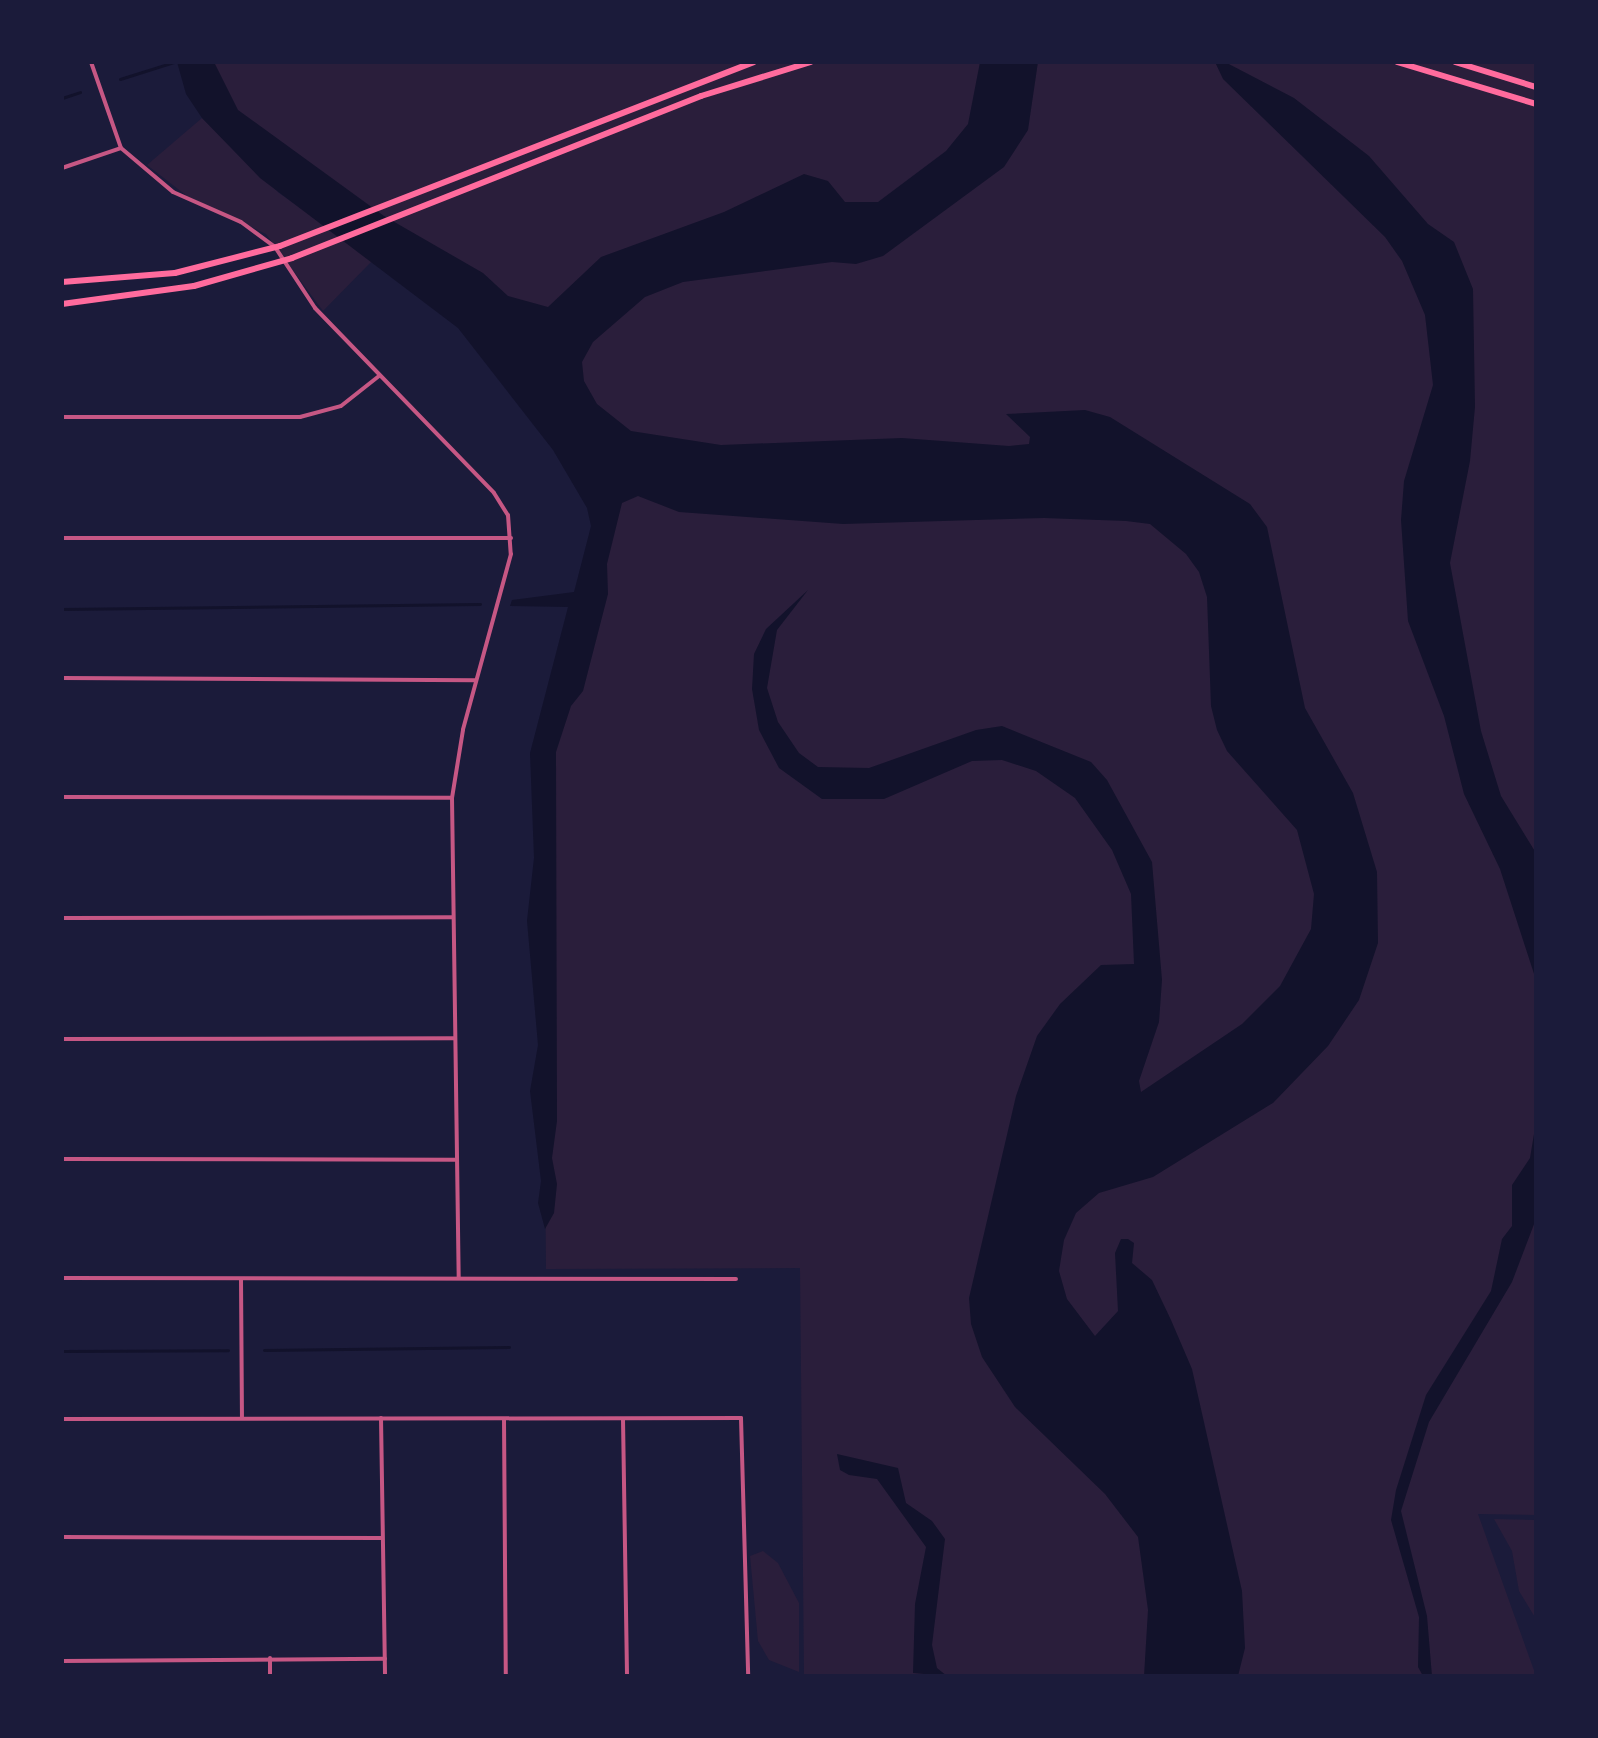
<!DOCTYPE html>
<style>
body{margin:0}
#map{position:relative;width:1598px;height:1738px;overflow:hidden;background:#1b1b3a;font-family:"Public Sans",sans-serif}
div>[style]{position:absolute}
.green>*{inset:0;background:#2a1e3b}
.water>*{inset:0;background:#12122b}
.stream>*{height:3px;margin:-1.5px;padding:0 1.5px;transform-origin:1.5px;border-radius:1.5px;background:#12122b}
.minor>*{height:4px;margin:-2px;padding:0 2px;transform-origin:2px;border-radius:2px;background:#c65784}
.secondary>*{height:6px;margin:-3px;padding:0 3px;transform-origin:3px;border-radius:3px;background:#ff6b9d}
span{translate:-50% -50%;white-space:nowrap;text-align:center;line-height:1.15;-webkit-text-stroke:6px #1b1b3a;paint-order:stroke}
.frame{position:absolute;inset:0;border:64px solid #1b1b3a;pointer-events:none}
</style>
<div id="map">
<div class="green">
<i style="clip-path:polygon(196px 62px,1536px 62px,1536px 1515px,1478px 1514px,1536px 1676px,804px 1676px,800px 1268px,546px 1269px,542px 798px,616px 478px,593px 438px,254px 142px)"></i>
<i style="clip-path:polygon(202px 118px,279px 193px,374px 259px,323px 311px,266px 234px,187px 196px,147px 165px)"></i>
<i style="clip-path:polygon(1494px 1519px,1536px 1520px,1536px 1619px,1519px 1591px,1512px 1551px)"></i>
<i style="clip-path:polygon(763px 1551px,778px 1563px,799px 1603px,799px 1672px,769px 1660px,758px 1641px,750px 1556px)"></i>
</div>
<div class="water">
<i style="clip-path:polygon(177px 62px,214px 62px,238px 110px,384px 216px,483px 273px,508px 296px,548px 307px,601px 257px,724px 212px,804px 174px,828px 181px,845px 202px,878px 202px,946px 151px,968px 124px,980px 62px,1038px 62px,1028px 130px,1004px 167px,883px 256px,856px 264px,832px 262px,683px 282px,645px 297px,593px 342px,582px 362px,584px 381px,597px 404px,631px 431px,721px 445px,902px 438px,1009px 446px,1029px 444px,1030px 437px,1006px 414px,1085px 410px,1110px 417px,1250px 504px,1267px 527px,1305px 708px,1353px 793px,1377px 872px,1378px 943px,1359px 1000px,1328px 1046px,1273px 1103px,1153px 1177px,1099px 1193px,1076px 1213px,1064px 1240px,1059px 1271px,1067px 1299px,1095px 1336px,1118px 1311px,1115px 1253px,1121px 1239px,1128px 1239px,1134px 1243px,1132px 1263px,1152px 1280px,1171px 1320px,1192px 1369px,1242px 1591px,1245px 1648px,1238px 1676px,1144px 1676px,1148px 1610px,1138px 1537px,1105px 1494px,1015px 1407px,982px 1357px,971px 1324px,969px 1298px,1016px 1096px,1037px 1036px,1060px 1004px,1101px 965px,1134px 964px,1131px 894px,1112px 850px,1075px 798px,1036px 771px,1002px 760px,972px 761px,884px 799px,822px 799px,779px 768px,759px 730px,752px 689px,754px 654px,766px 629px,808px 590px,777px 630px,767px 688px,778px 722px,799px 753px,818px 767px,869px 768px,976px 730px,1002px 726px,1091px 762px,1107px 780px,1152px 862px,1162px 980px,1159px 1022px,1139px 1081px,1141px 1092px,1242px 1024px,1280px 986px,1311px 929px,1314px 894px,1297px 830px,1227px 751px,1217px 730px,1211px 706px,1207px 597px,1199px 572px,1186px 554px,1150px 524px,1126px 521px,1044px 518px,843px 524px,679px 512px,638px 496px,622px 503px,607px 564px,608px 594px,583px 691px,571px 706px,556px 752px,557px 1121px,552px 1158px,557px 1184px,554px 1213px,545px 1229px,538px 1203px,541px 1181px,530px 1091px,538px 1045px,527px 921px,534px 858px,530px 753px,568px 607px,510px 606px,512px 600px,574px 592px,591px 526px,587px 508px,553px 450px,458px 328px,260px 178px,202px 118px,186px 94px)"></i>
<i style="clip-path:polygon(1215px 62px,1225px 62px,1294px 98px,1369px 156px,1428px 224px,1454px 242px,1473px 289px,1475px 407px,1470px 461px,1450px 563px,1481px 731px,1501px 796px,1536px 853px,1536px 980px,1500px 869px,1464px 794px,1444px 716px,1408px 621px,1401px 520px,1404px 481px,1433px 385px,1425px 315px,1402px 261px,1385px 237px,1223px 79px)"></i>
<i style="clip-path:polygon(1536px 1122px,1536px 1219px,1512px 1282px,1429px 1422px,1401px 1511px,1427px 1616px,1432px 1676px,1423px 1676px,1418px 1667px,1419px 1617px,1391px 1520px,1396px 1490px,1426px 1395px,1491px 1291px,1502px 1239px,1512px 1226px,1512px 1185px,1530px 1158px)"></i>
<i style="clip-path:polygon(837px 1454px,898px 1468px,906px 1503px,932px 1521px,945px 1539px,932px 1645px,937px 1668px,947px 1676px,913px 1673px,915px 1604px,926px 1547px,877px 1479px,849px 1475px,840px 1470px)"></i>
</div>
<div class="stream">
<i style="left:120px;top:79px;width:57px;rotate:-17.5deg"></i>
<i style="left:62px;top:98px;width:19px;rotate:-18deg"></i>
<i style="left:62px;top:609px;width:418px;rotate:-0.7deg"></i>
<i style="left:264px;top:1350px;width:245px;rotate:-0.7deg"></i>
<i style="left:62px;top:1351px;width:166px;rotate:-0.3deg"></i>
</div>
<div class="minor">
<i style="left:91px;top:62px;width:91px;rotate:70.8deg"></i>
<i style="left:121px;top:148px;width:68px;rotate:40.2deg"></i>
<i style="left:173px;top:192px;width:74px;rotate:23.8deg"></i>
<i style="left:241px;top:222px;width:42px;rotate:36.3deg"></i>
<i style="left:275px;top:247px;width:73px;rotate:56.7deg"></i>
<i style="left:315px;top:308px;width:257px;rotate:45.9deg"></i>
<i style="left:494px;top:493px;width:26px;rotate:58deg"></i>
<i style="left:508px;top:515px;width:39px;rotate:86deg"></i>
<i style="left:511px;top:554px;width:182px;rotate:105.3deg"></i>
<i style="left:463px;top:730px;width:69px;rotate:99.2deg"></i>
<i style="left:452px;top:798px;width:480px;rotate:89.2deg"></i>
<i style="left:62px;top:168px;width:62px;rotate:-18.7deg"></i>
<i style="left:62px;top:417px;width:238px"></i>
<i style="left:300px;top:417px;width:42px;rotate:-15deg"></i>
<i style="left:341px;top:406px;width:48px;rotate:-38.3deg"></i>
<i style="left:62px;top:538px;width:449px"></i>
<i style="left:62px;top:678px;width:413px;rotate:0.3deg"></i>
<i style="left:62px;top:797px;width:390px;rotate:0.1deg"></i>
<i style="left:62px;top:918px;width:390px;rotate:-0.1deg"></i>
<i style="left:62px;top:1039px;width:392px;rotate:-0.1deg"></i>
<i style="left:62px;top:1159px;width:394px;rotate:0.1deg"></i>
<i style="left:62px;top:1278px;width:674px;rotate:0.09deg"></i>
<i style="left:241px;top:1279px;width:139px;rotate:89.6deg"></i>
<i style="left:381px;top:1418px;width:258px;rotate:89.1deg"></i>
<i style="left:62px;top:1419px;width:679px;rotate:-0.08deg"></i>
<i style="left:741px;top:1418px;width:258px;rotate:88.4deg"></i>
<i style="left:504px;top:1419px;width:257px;rotate:89.6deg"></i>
<i style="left:623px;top:1419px;width:257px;rotate:89.1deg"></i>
<i style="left:62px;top:1537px;width:319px;rotate:0.2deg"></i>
<i style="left:62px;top:1661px;width:323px;rotate:-0.4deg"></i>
<i style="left:270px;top:1676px;width:18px;rotate:-90deg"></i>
</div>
<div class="secondary">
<i style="left:1397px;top:62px;width:145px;rotate:16.8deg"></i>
<i style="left:1455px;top:62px;width:85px;rotate:17.2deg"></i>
<i style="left:62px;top:282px;width:113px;rotate:-4.6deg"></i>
<i style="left:175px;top:273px;width:108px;rotate:-14.4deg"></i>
<i style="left:280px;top:246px;width:508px;rotate:-21.22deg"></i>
<i style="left:62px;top:304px;width:133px;rotate:-7.8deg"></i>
<i style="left:194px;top:286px;width:102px;rotate:-15.9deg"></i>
<i style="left:292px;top:258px;width:440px;rotate:-21.6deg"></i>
<i style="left:701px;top:96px;width:115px;rotate:-17.2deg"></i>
</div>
<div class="frame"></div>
</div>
